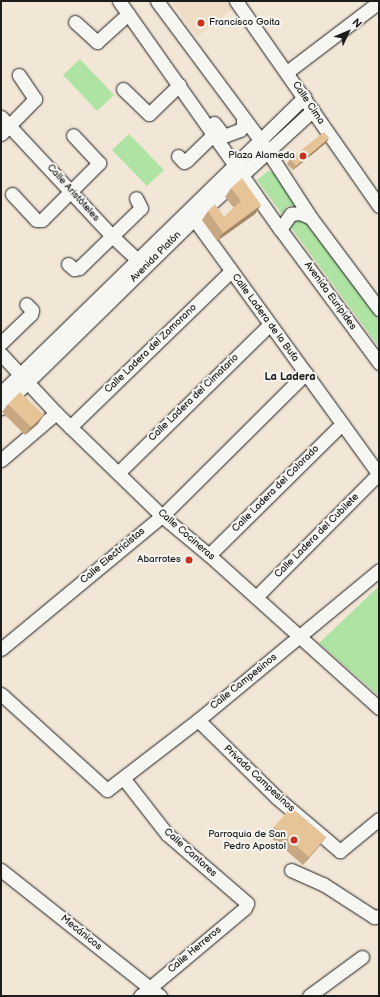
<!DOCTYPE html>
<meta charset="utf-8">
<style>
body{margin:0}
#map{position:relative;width:380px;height:997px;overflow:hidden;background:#f2e7d7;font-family:"Balsamiq Sans",sans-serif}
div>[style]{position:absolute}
.built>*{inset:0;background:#efdcc4}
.green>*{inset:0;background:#aee3a4}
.roads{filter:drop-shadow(0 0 1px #1c1c1c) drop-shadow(0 0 1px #1c1c1c)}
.minor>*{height:13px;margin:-6.5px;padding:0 6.5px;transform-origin:6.5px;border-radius:6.5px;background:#f6f6f2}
.wall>*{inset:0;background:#c7a883}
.shaded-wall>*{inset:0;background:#a2886a}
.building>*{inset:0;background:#e7c398}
.dots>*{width:11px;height:11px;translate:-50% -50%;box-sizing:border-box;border:2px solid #f6f6f2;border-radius:50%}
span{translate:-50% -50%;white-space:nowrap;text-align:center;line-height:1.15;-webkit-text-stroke:4px #f6f6f2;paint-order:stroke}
.poi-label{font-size:10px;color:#1c1c1c}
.left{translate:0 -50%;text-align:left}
.right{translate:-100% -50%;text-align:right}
.street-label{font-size:10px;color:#1c1c1c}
.neighbourhood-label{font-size:11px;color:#1c1c1c;font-weight:700}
.frame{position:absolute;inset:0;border:2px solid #1c1c1c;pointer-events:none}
.north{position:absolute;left:328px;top:12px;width:40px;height:40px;-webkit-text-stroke:3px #f6f6f2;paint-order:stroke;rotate:46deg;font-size:11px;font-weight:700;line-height:16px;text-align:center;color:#1c1c1c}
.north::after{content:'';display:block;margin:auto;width:14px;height:18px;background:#1c1c1c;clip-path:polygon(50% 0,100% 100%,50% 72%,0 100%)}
</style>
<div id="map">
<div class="built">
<i style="clip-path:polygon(171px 1px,226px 1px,232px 9px,197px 37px)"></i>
</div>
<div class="green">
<i style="clip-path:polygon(80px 59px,114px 95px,97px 111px,63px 75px)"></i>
<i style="clip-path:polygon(129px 134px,164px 170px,147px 186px,112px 150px)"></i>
<i style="clip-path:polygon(268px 171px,275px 173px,299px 205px,287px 206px,282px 214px,257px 180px)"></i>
<i style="clip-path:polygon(302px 217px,311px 225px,379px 318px,379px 347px,290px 226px,294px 218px)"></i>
<i style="clip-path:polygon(379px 586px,379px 696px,319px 643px)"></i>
</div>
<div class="roads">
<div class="minor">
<i style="left:119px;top:1px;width:279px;rotate:54.8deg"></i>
<i style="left:280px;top:229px;width:167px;rotate:53.5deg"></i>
<i style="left:157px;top:1px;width:174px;rotate:53.4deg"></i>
<i style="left:261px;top:141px;width:92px;rotate:57deg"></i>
<i style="left:311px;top:218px;width:114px;rotate:53.2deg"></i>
<i style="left:236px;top:1px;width:250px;rotate:55.1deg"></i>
<i style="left:75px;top:22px;width:30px;rotate:42deg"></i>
<i style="left:97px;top:42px;width:42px;rotate:-42.1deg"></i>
<i style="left:287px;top:72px;width:116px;rotate:-37.3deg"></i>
<i style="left:123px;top:89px;width:36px;rotate:44deg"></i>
<i style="left:149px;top:114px;width:42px;rotate:-44deg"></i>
<i style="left:1px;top:117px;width:163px;rotate:47deg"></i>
<i style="left:112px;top:236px;width:44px;rotate:43.2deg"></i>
<i style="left:214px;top:123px;width:16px;rotate:52deg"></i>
<i style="left:224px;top:136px;width:17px;rotate:-21deg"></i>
<i style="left:240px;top:130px;width:5px;rotate:-53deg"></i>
<i style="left:243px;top:126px;width:7px;rotate:-90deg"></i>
<i style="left:1px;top:134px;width:49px;rotate:-45.8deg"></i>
<i style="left:35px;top:99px;width:29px;rotate:-124deg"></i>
<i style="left:178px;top:156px;width:8px;rotate:45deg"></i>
<i style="left:184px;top:162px;width:4px;rotate:-34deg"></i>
<i style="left:187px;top:160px;width:36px;rotate:-44deg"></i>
<i style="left:12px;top:194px;width:35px;rotate:47deg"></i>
<i style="left:36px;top:220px;width:6px"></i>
<i style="left:42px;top:220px;width:81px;rotate:-45deg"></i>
<i style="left:99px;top:163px;width:38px;rotate:-133deg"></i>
<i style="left:194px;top:219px;width:316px;rotate:54.1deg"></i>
<i style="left:280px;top:229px;width:19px;rotate:-54deg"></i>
<i style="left:291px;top:214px;width:9px;rotate:-6deg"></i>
<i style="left:300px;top:213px;width:12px;rotate:24deg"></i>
<i style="left:68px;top:264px;width:8px;rotate:40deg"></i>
<i style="left:74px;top:269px;width:5px;rotate:-11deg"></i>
<i style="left:79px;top:268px;width:86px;rotate:-44.1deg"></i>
<i style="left:141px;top:208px;width:11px;rotate:-117deg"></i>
<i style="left:1px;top:343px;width:42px;rotate:-44deg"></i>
<i style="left:31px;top:314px;width:4px;rotate:-76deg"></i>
<i style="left:32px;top:310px;width:8px;rotate:-135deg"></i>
<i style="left:1px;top:354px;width:81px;rotate:47deg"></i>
<i style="left:56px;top:413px;width:148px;rotate:44.2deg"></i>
<i style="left:162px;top:516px;width:61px;rotate:39.7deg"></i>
<i style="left:209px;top:555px;width:229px;rotate:42deg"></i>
<i style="left:1px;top:393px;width:424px;rotate:-44.3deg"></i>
<i style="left:1px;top:408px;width:270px;rotate:-44.4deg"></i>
<i style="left:194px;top:219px;width:161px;rotate:-42.5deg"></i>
<i style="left:70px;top:427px;width:224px;rotate:-44.1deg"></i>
<i style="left:1px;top:460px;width:72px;rotate:-40.5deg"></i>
<i style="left:119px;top:472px;width:211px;rotate:-44.4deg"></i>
<i style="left:209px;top:555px;width:187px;rotate:-44.6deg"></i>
<i style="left:256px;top:597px;width:173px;rotate:-45.2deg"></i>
<i style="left:1px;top:649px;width:209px;rotate:-39.6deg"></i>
<i style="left:162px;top:516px;width:203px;rotate:-44.8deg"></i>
<i style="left:1px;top:694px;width:143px;rotate:42.2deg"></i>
<i style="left:107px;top:790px;width:115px;rotate:-37.6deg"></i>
<i style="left:198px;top:720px;width:235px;rotate:-39.6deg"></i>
<i style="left:198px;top:720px;width:110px;rotate:44.6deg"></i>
<i style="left:276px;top:797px;width:84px;rotate:40.2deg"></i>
<i style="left:340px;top:851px;width:50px;rotate:-39.4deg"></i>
<i style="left:124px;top:779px;width:70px;rotate:52deg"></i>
<i style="left:167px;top:834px;width:106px;rotate:40.8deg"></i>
<i style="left:247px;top:903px;width:5px;rotate:112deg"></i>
<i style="left:245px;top:908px;width:137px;rotate:140deg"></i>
<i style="left:1px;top:870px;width:203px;rotate:38.4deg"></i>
<i style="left:291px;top:870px;width:35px;rotate:24deg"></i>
<i style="left:323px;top:884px;width:61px;rotate:32.9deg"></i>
<i style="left:374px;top:917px;width:5px;rotate:-11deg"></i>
<i style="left:309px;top:996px;width:66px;rotate:-36.3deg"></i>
</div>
</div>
<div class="wall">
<i style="clip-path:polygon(329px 138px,326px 143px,293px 170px,287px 164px,290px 159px)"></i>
<i style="clip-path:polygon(231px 188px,255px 214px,217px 241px,202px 220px,208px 211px,224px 217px,234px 208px,225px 197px)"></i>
<i style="clip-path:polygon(8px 404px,38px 424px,25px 435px,2px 412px)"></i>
<i style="clip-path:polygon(274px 827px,326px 837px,320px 845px,303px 865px,268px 835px)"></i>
</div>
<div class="shaded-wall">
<i style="clip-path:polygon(329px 138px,326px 143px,293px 170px,296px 166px)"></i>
<i style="clip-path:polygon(261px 205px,255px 214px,217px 241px,223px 233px)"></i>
<i style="clip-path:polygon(44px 415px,38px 424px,25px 435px,31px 427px)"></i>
<i style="clip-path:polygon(326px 837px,320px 845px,303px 865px,309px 857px)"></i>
</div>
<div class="building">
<i style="clip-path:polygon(324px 132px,329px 138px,296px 166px,290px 159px)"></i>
<i style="clip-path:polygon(242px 178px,261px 205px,223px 233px,208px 211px,215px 204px,224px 217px,241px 201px,231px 188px)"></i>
<i style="clip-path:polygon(20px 392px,44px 415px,31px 427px,8px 404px)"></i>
<i style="clip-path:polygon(291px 807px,326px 837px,309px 857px,274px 827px)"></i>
</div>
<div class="dots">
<i style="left:201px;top:23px;background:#c8321e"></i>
<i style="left:303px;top:156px;background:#c8321e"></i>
<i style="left:189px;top:560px;background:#c8321e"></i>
<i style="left:294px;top:840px;background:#c8321e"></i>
</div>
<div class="poi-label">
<span class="left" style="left:209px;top:23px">Francisco Goita</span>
<span class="right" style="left:295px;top:156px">Plaza Alameda</span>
<span class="right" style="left:181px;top:560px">Abarrotes</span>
<span class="right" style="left:286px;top:840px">Parroquia de San<br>Pedro Apostol</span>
</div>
<div class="street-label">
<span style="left:308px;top:103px;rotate:56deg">Calle Cima</span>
<span style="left:73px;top:193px;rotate:48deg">Calle Aristóteles</span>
<span style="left:156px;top:257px;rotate:-45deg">Avenida Platón</span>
<span style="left:330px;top:296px;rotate:54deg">Avenida Euripides</span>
<span style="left:265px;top:318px;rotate:54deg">Calle Ladera de la Bufa</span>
<span style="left:151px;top:349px;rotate:-44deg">Calle Ladera del Zamorano</span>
<span style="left:194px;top:398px;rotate:-44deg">Calle Ladera del Cimatario</span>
<span style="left:276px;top:489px;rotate:-45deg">Calle Ladera del Colorado</span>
<span style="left:186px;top:535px;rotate:41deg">Calle Cocineras</span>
<span style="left:317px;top:536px;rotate:-45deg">Calle Ladera del Cubilete</span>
<span style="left:113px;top:556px;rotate:-40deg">Calle Electricistas</span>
<span style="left:244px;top:682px;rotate:-39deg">Calle Campesinos</span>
<span style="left:259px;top:779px;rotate:43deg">Privada Campesinos</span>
<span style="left:190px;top:853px;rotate:42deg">Calle Cantores</span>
<span style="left:81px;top:933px;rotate:39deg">Mecánicos</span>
<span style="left:195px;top:950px;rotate:-40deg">Calle Herreros</span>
</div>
<div class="neighbourhood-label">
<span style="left:290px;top:377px">La Ladera</span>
</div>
<div class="frame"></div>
<div class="north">N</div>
</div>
